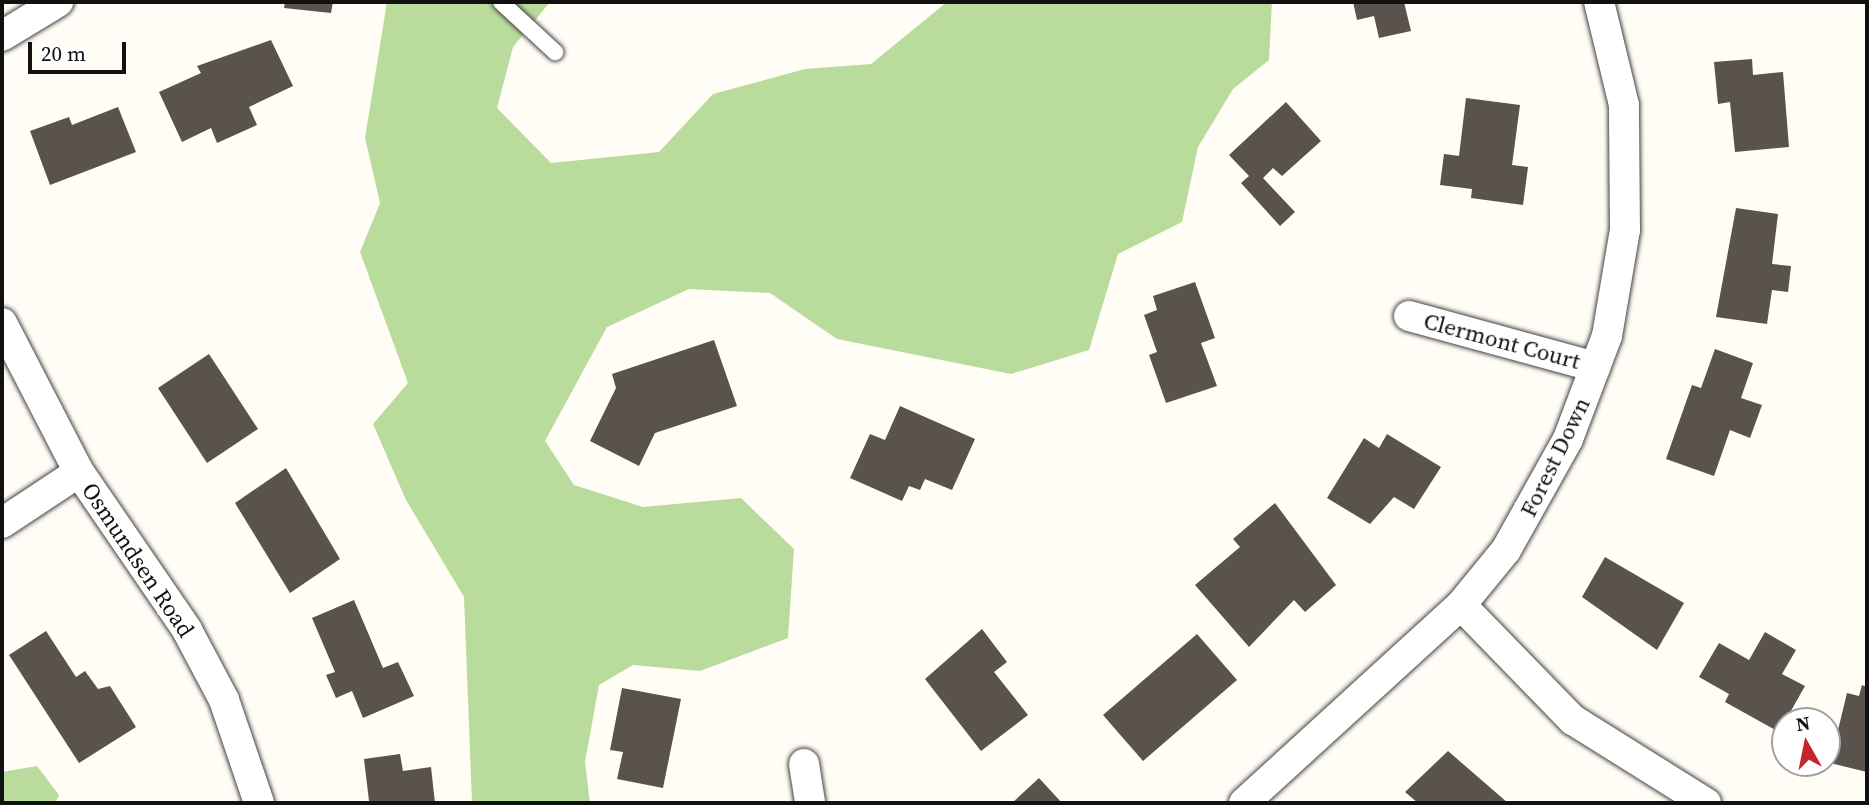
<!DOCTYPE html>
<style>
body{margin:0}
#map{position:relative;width:1869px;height:805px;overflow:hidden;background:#fffdf5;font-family:"Source Serif 4",serif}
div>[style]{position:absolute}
.forest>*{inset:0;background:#b9dc9c}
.building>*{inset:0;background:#5a524d}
.roads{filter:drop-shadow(0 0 2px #444) drop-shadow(0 0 2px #444)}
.service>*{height:16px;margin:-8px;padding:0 8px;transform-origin:8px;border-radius:8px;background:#fff}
.minor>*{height:30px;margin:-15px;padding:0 15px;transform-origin:15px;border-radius:15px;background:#fff}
span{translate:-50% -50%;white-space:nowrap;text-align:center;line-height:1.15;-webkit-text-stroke:7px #fff;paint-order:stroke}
.street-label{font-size:23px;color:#111}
.frame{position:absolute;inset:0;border:4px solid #111;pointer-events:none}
.north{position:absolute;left:1771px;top:707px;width:70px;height:70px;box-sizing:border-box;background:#fff;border:2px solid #a0a0a0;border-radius:50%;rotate:351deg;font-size:19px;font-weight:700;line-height:28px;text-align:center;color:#111}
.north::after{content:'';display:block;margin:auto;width:24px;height:32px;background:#c4262e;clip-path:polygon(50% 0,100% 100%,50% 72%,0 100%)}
.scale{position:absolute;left:28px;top:42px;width:98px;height:32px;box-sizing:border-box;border:4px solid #111;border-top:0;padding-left:9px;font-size:21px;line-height:24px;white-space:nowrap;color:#111;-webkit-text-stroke:5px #fff;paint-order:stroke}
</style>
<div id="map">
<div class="forest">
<i style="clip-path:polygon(387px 2px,550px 2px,513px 47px,497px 108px,551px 163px,659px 152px,713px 94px,805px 69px,871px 64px,947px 2px,1272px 2px,1269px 60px,1233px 89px,1198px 147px,1182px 222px,1118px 254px,1089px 350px,1011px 374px,837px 339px,770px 293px,689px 289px,607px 327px,545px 441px,574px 485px,643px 507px,741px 498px,794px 549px,788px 638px,700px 671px,633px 665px,599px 685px,585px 762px,590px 803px,472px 803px,464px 597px,406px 500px,373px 424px,408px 383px,360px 252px,380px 203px,365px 138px)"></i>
<i style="clip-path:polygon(37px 766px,59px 795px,55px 803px,2px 803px,2px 772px)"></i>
</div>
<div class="building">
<i style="clip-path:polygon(285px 2px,333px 2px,331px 13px,284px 8px)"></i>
<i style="clip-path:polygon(1353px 2px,1404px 2px,1411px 31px,1379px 38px,1374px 16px,1357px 20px)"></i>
<i style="clip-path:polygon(271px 40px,293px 86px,249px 107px,257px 125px,217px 143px,211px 128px,182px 142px,159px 92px,201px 73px,197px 66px)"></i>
<i style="clip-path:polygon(1752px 59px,1753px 75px,1783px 72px,1789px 147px,1735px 152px,1730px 102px,1718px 104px,1714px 62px)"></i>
<i style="clip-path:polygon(1466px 98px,1520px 105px,1512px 165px,1528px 167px,1523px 205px,1471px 198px,1472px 189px,1440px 185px,1444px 154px,1459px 156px)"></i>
<i style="clip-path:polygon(1286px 102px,1321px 141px,1282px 176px,1273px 168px,1263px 178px,1295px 212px,1280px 226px,1241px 183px,1249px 176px,1229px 155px)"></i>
<i style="clip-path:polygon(118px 107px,136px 152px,50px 185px,30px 131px,69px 117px,72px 125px)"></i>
<i style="clip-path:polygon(1736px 208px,1778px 214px,1772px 264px,1791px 266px,1788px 292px,1772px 290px,1767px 324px,1716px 317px)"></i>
<i style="clip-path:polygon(1195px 282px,1215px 338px,1201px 343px,1217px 386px,1166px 403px,1149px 355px,1157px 352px,1144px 315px,1157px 310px,1153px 296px)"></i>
<i style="clip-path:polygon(714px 340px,737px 406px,655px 433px,639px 466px,590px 441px,616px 388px,612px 374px)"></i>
<i style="clip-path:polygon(1715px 349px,1753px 363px,1741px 398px,1762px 405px,1750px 438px,1730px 430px,1714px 476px,1666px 459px,1692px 385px,1701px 388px)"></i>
<i style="clip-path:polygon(209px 354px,258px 429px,207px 463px,158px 388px)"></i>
<i style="clip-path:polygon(900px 406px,975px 439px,952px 490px,925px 479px,920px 490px,909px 486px,902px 501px,850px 478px,870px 434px,885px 440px)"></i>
<i style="clip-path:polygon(1387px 434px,1441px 467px,1414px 509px,1394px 497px,1370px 524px,1327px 498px,1364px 438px,1379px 448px)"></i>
<i style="clip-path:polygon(286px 468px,340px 559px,290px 593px,235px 503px)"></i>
<i style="clip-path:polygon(1275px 503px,1336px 585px,1305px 612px,1294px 600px,1249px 647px,1195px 585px,1240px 547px,1233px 539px)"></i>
<i style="clip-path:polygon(1605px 557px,1684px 603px,1657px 650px,1582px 597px)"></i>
<i style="clip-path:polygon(354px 600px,383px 668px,398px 662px,414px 696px,363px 718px,352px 691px,336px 698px,326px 675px,335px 672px,312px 618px)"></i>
<i style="clip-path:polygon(982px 629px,1007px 662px,994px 672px,1028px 715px,981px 751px,925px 679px)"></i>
<i style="clip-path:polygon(46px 631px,76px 677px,85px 671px,98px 689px,110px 686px,136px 727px,79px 763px,9px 655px)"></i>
<i style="clip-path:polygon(1765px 632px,1796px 650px,1782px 674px,1805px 686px,1779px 732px,1725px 702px,1729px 694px,1699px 677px,1719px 643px,1749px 660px)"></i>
<i style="clip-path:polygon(1197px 634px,1237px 680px,1143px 761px,1103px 715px)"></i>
<i style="clip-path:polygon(1862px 685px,1867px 687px,1867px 772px,1830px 763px,1847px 693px,1859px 696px)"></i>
<i style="clip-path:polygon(622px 688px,681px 699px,663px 788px,617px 779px,623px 752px,610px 750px)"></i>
<i style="clip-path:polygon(1448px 751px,1508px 803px,1418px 803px,1405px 792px)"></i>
<i style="clip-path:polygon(400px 754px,403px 771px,431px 767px,435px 803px,369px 801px,364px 759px)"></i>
<i style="clip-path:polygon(1039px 778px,1062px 803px,1012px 803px)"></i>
</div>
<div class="roads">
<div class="service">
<i style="left:501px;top:2px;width:74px;rotate:42.8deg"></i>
</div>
<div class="minor">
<i style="left:2px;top:36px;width:66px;rotate:-31.3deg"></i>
<i style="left:1409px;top:316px;width:193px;rotate:15.3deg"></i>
<i style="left:2px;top:323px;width:168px;rotate:62.7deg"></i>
<i style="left:79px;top:472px;width:191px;rotate:55.6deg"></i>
<i style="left:187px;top:630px;width:79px;rotate:62.1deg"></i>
<i style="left:224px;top:700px;width:109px;rotate:71.2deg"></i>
<i style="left:2px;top:523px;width:92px;rotate:-33.5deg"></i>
<i style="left:1461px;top:605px;width:161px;rotate:45.8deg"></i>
<i style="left:1573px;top:720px;width:157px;rotate:32deg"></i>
<i style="left:804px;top:764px;width:39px;rotate:81deg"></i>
<i style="left:1244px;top:803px;width:294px;rotate:-42.4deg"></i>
<i style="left:1461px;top:605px;width:71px;rotate:-50.7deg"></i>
<i style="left:1506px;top:550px;width:127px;rotate:-60.8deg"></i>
<i style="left:1568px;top:439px;width:110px;rotate:-69.3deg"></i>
<i style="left:1607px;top:336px;width:108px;rotate:-80.4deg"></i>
<i style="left:1625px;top:230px;width:125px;rotate:-90.5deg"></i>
<i style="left:1624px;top:105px;width:106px;rotate:-103.6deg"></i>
</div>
</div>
<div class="street-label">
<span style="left:1502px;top:341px;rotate:15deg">Clermont Court</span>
<span style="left:1555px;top:457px;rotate:-64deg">Forest Down</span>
<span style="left:138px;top:560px;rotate:56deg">Osmundsen Road</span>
</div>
<div class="frame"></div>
<div class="north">N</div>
<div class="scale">20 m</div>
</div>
